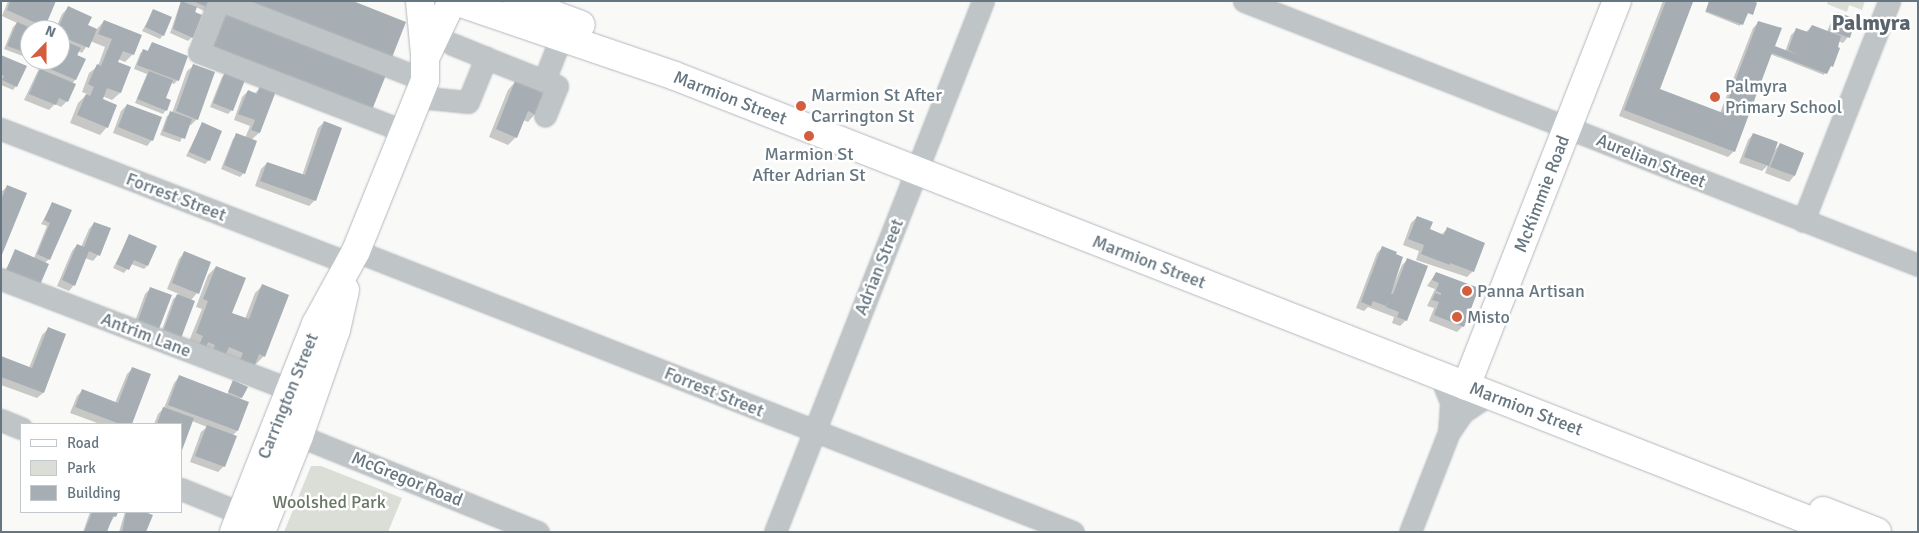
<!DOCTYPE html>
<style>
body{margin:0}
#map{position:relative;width:1919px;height:533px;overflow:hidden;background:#f9f9f8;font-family:Signika,sans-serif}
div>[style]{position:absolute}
.green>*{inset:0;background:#daded7}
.shadow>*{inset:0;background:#0003}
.building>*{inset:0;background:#a6aeb4}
.roads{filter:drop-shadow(0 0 1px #b3b8bc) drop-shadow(0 0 1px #b3b8bc)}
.minor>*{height:21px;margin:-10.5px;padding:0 10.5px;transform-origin:10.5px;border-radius:10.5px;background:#bfc4c7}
.major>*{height:28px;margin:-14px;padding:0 14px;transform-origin:14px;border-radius:14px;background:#fff}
.dots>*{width:14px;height:14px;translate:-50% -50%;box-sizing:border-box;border:2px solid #fff;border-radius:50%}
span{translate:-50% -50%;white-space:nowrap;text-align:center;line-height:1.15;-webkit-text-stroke:5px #fff;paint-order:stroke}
.poi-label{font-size:18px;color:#667680}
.left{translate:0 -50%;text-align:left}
.street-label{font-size:18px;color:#667680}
.park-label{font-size:18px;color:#697866}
.district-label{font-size:22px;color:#59646c;font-weight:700}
.frame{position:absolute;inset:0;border:2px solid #667680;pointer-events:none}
.legend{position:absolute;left:20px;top:423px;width:162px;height:90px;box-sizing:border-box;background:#fff;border:1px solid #c2c8cc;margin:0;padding:6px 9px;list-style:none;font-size:15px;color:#667680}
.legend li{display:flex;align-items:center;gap:10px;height:25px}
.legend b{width:25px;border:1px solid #c2c8cc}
.north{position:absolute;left:20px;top:20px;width:50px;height:50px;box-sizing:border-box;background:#fff;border:1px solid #c2c8cc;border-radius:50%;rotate:22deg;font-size:14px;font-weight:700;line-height:20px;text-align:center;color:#667680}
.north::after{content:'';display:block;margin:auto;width:18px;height:22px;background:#d45d3d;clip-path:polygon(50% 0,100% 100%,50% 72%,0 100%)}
</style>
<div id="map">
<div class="green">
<i style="clip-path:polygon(1828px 1px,1865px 1px,1862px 10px,1849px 5px,1847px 12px,1827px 4px)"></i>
<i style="clip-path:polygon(311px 466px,321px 466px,402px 498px,388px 532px,284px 532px)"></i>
</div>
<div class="shadow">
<i style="clip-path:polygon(8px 1px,55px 1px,40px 30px,27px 27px,25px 33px,30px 35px,30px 56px,28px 58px,4px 49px,13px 27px,17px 23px,2px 16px)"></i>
<i style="clip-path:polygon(181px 1px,210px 1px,204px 11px,196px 7px,192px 37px,188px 41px,170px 33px)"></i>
<i style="clip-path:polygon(1663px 1px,1691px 3px,1658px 90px,1720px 113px,1753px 28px,1759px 22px,1780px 28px,1773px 47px,1785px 52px,1791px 35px,1797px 29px,1806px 32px,1812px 26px,1827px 32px,1832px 19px,1837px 13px,1848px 37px,1843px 43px,1838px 41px,1824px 75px,1770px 54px,1734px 151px,1728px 157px,1619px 116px)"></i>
<i style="clip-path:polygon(1707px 1px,1751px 1px,1741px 12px,1751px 15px,1746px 14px,1740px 26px,1705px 12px,1709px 2px)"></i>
<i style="clip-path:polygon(68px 8px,87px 26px,96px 30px,104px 21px,133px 54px,125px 62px,118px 59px,117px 63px,130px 68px,120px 93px,112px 100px,102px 96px,107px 127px,100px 135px,70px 123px,78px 103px,87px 94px,82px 92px,89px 73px,98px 66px,105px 47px,90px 41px,82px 53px,78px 51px,75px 80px,72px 84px,67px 101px,61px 107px,55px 104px,49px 110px,24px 100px,43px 60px,60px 60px,60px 30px,55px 30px,62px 14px)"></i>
<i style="clip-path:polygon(154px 11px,163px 35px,160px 39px,142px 31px)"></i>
<i style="clip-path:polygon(152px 43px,178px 80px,174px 84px,171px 83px,164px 99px,166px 110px,163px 114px,135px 103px,147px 74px,134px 69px,140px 54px,143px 50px,147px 52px)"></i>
<i style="clip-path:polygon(1px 56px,16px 86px,13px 90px,1px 85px)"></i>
<i style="clip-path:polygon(193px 66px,197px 119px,191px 125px,189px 124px,180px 142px,160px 135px,167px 116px,172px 113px,187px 71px)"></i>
<i style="clip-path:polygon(225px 73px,232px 110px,228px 114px,210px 107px,222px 77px)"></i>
<i style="clip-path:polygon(515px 82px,535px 114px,528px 122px,523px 120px,516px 137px,508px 145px,489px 137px,508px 90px)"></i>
<i style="clip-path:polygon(261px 87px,275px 92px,259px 133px,251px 140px,244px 173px,240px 177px,221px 169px,233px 139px,237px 135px,245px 138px,250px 126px,234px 120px,242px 97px,248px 91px,254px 94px)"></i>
<i style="clip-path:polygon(127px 105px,152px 140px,147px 146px,113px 133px,121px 111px)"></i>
<i style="clip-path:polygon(324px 122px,315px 200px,309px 206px,255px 186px,261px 169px,267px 163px,302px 176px,318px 128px)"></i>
<i style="clip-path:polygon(202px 124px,209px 160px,205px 164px,186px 156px)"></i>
<i style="clip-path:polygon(1753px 134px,1774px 151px,1780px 144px,1794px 176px,1789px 182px,1765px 173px,1768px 165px,1762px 171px,1739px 163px,1748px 140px)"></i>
<i style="clip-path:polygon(8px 186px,1px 254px,1px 192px)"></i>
<i style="clip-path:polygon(53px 203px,49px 259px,45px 263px,2px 276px,16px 251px,34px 258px,47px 226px,41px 224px)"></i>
<i style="clip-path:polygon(1417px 217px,1429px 230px,1441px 235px,1447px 229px,1473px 271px,1467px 277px,1416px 260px,1419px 251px,1403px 245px,1411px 223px)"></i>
<i style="clip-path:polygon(94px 223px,98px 255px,93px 261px,85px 258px,74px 285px,69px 291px,57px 286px,72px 251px,77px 245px,81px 247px,89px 229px)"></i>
<i style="clip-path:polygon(130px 235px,147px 266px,144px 269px,131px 264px,124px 273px,113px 268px)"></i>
<i style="clip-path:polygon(1383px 247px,1394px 255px,1390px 294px,1402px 265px,1408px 259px,1406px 320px,1400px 326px,1392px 323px,1394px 317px,1368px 307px,1364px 311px,1356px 308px,1377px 253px)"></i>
<i style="clip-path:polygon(184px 253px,197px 293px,159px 338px,173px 299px,179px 294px,167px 289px,179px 259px)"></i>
<i style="clip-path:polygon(216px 267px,231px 313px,245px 319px,255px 293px,263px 285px,264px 356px,256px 364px,231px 374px,189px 341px,202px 309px,196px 307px,208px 275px)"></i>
<i style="clip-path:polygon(1436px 273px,1463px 326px,1457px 332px,1429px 321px,1434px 308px,1427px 306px,1435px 289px,1427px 286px)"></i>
<i style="clip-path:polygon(150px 289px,170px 296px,131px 332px,145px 294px)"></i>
<i style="clip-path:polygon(48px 329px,65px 335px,43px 393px,37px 398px,1px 385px,1px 357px,29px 368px,42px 335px)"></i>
<i style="clip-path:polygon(133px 368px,149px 375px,130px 424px,100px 424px,70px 413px,77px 396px,82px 391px,115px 403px,127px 374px)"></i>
<i style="clip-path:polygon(179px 377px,227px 395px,232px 383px,241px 398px,239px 400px,237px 431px,232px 436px,224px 466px,218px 472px,190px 462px,201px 432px,207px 427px,192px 421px,181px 424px,154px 424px,158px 414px,164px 408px,174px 383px)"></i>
<i style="clip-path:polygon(90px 512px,117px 512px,105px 532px,83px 532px)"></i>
<i style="clip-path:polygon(125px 512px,141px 512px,151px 515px,145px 532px,119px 532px)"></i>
</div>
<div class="building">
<i style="clip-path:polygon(10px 1px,56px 1px,45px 27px,7px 10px)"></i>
<i style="clip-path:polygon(181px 1px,197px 7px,195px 12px,202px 15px,193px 38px,173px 29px)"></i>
<i style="clip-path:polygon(193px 1px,211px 1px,209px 8px)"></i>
<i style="clip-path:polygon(242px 1px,353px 1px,406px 22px,391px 60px)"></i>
<i style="clip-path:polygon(1666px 1px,1693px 2px,1660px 89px,1723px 113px,1758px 21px,1782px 28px,1775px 46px,1799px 55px,1788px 50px,1796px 28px,1808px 32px,1812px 25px,1841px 36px,1838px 47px,1840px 48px,1833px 67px,1831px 66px,1827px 74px,1772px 53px,1735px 152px,1624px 110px)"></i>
<i style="clip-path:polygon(1709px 1px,1754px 1px,1757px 3px,1753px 15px,1748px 13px,1743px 25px,1706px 11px)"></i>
<i style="clip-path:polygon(68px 6px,92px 17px,88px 25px,97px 29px,89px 48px,60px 36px,60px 30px,57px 30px)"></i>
<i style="clip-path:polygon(153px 9px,172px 17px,164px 36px,145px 27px)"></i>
<i style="clip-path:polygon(223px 11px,386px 75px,372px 110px,210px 45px)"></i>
<i style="clip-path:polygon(1837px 12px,1856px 19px,1850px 38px,1830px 31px)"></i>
<i style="clip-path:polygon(104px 20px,142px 35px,134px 55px,123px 51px,118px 62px,131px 67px,121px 93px,107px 88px,103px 99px,117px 105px,108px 128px,77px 115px,86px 94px,90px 96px,94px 87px,88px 84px,97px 64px,101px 66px,112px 39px,98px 34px)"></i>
<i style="clip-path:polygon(17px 22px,29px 27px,27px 32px,30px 33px,30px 54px,7px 46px)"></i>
<i style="clip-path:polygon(60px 39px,81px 48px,77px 55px,86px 59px,76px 80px,43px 66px,46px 60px,60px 60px)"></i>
<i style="clip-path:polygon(152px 42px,188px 56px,179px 81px,137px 65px,143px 49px,148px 51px)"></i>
<i style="clip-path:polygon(1px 55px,27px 66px,17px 87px,2px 80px,4px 76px,1px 74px)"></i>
<i style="clip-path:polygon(193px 64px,215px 72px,198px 120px,176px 111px)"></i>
<i style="clip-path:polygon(40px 69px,76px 84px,68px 102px,59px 98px,56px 105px,29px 94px)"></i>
<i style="clip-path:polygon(149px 71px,173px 80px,166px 98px,171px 100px,167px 111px,137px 99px)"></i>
<i style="clip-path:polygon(225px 72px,245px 80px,233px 111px,213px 103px)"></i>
<i style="clip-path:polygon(515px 81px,545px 93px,536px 115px,528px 111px,517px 138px,496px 129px)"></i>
<i style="clip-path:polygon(260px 85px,276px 91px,260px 133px,251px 130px,255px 120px,238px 114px,248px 90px,257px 94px)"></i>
<i style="clip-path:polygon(127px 104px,162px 117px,153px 141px,118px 127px)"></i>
<i style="clip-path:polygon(170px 111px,192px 119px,185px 139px,163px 131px)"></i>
<i style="clip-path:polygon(324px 121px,342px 128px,316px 201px,260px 181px,267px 162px,305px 175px)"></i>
<i style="clip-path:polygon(202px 122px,222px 131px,210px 161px,189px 152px)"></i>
<i style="clip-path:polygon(236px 133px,257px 141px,245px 174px,224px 165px)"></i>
<i style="clip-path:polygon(1753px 133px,1778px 142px,1769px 166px,1744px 157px)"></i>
<i style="clip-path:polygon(1780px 143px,1804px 153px,1795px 176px,1770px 167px)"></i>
<i style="clip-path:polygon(7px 185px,27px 193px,1px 257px,1px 200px)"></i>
<i style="clip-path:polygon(52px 202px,72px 210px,50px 260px,37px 254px,50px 223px,44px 220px)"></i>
<i style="clip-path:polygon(1417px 216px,1433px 222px,1430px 229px,1444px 235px,1447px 227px,1485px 243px,1474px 272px,1450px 263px,1450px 265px,1421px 254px,1424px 245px,1408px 239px)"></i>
<i style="clip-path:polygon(94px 222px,111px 228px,100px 256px,89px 251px,75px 286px,62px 280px,77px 244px,84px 247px)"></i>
<i style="clip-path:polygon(129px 234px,157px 246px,148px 266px,134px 260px,129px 270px,116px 264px)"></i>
<i style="clip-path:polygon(1382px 246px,1397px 252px,1396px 254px,1403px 257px,1391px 294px,1393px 294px,1407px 258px,1428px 266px,1407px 321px,1397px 317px,1399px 312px,1386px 307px,1390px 297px,1386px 306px,1373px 301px,1371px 306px,1361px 302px)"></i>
<i style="clip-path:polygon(15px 249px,49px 264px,39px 287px,5px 273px)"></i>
<i style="clip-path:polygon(184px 251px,211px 262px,199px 294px,172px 283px)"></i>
<i style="clip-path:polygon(216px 266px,246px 278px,232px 313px,249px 319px,262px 284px,289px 295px,265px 357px,259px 354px,252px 373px,237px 367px,243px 353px,229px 347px,223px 360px,211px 355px,215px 345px,208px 342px,204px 353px,197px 350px,203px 336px,196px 333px,208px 301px,203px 299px)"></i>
<i style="clip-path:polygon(1436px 272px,1479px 288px,1464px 327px,1434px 315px,1439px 302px,1432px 300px,1435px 293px,1441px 295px,1441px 293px,1436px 291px,1439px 283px,1432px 280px)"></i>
<i style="clip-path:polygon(150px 287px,172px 295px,157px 334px,136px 326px)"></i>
<i style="clip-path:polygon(177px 294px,195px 301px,180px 341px,162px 334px)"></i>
<i style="clip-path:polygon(48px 327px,66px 334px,44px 393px,1px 377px,1px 356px,32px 368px)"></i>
<i style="clip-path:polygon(132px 367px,151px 374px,132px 424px,120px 424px,75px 407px,82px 389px,118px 403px)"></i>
<i style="clip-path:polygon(179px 375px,249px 402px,238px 431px,168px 405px)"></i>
<i style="clip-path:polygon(233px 380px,248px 387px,242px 398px,228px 392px)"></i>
<i style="clip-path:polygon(163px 407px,194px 418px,181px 453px,181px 424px,157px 424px)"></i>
<i style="clip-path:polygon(207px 425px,237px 436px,225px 467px,195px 456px)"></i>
<i style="clip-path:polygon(92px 512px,118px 512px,116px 517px,113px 516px,107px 532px,84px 532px)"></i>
<i style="clip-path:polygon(126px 512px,145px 512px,153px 515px,146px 532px,122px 532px)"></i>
</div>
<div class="roads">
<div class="minor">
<i style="left:219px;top:1px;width:55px;rotate:111.4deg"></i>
<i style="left:199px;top:52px;width:220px;rotate:21.1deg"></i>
<i style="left:221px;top:1px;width:219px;rotate:21.2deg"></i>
<i style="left:1244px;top:1px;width:724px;rotate:21.39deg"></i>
<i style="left:452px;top:44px;width:37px;rotate:22deg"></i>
<i style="left:544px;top:81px;width:14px;rotate:21deg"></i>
<i style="left:557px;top:86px;width:32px;rotate:112deg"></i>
<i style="left:418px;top:97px;width:50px;rotate:5.7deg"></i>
<i style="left:468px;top:102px;width:48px;rotate:-67.8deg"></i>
<i style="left:486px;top:58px;width:62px;rotate:21.6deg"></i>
<i style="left:544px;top:81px;width:47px;rotate:-68.9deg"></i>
<i style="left:1px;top:129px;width:375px;rotate:21.1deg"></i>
<i style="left:1803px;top:221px;width:236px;rotate:-68.6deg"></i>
<i style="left:356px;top:251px;width:770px;rotate:21.4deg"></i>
<i style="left:1px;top:279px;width:311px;rotate:20.9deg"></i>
<i style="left:1px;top:420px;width:22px;rotate:22deg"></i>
<i style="left:285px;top:430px;width:273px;rotate:22deg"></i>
<i style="left:1449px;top:432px;width:24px;rotate:-55deg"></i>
<i style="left:1463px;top:412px;width:30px;rotate:-34deg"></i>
<i style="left:181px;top:489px;width:80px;rotate:22.1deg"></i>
<i style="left:775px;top:532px;width:570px;rotate:-68.61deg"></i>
<i style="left:1410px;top:532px;width:107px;rotate:-68.7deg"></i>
<i style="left:1449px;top:432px;width:30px;rotate:-86deg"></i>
<i style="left:1451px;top:402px;width:29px;rotate:-112deg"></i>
</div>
<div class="major">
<i style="left:420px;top:1px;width:53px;rotate:84.6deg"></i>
<i style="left:455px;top:1px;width:232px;rotate:18.8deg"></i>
<i style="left:675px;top:76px;width:1250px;rotate:21.39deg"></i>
<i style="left:517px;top:1px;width:68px;rotate:20.6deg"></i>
<i style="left:1466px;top:386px;width:414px;rotate:-68.6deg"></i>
<i style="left:1823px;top:511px;width:58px;rotate:21.3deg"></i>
<i style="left:234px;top:532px;width:224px;rotate:-68.5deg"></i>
<i style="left:316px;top:324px;width:83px;rotate:-61.3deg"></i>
<i style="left:356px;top:251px;width:184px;rotate:-68deg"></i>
<i style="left:425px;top:80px;width:22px;rotate:-90deg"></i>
<i style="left:425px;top:58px;width:63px;rotate:-64.7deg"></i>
<i style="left:261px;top:532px;width:103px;rotate:-68.4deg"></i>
<i style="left:299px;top:436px;width:112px;rotate:-70.8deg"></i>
<i style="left:336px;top:330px;width:41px;rotate:-77.3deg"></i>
</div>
</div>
<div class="dots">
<i style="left:1715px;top:97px;background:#d45d3d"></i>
<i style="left:801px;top:106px;background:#d45d3d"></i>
<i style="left:809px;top:136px;background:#d45d3d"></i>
<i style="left:1467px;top:291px;background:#d45d3d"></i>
<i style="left:1457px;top:317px;background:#d45d3d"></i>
</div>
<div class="poi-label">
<span class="left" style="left:1725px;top:97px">Palmyra<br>Primary School</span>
<span class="left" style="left:811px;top:106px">Marmion St After<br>Carrington St</span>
<span style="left:809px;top:165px">Marmion St<br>After Adrian St</span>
<span class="left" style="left:1477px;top:291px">Panna Artisan</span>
<span class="left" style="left:1467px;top:317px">Misto</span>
</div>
<div class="street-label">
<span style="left:730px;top:98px;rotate:21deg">Marmion Street</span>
<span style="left:1651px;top:161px;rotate:22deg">Aurelian Street</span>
<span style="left:1542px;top:194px;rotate:-69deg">McKimmie Road</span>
<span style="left:176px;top:197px;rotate:21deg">Forrest Street</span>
<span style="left:1149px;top:262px;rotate:21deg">Marmion Street</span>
<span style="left:879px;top:267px;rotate:-68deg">Adrian Street</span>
<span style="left:146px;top:335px;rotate:21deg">Antrim Lane</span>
<span style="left:714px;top:392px;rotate:22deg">Forrest Street</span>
<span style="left:288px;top:396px;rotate:-68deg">Carrington Street</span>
<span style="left:1526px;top:409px;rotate:21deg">Marmion Street</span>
<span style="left:407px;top:479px;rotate:22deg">McGregor Road</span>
</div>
<div class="park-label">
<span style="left:329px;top:502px">Woolshed Park</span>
</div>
<div class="district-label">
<span style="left:1871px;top:23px">Palmyra</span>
</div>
<div class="frame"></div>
<ul class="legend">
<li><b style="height:6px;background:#fff"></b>Road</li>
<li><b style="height:14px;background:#daded7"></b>Park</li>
<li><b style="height:14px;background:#a6aeb4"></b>Building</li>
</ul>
<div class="north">N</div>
</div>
